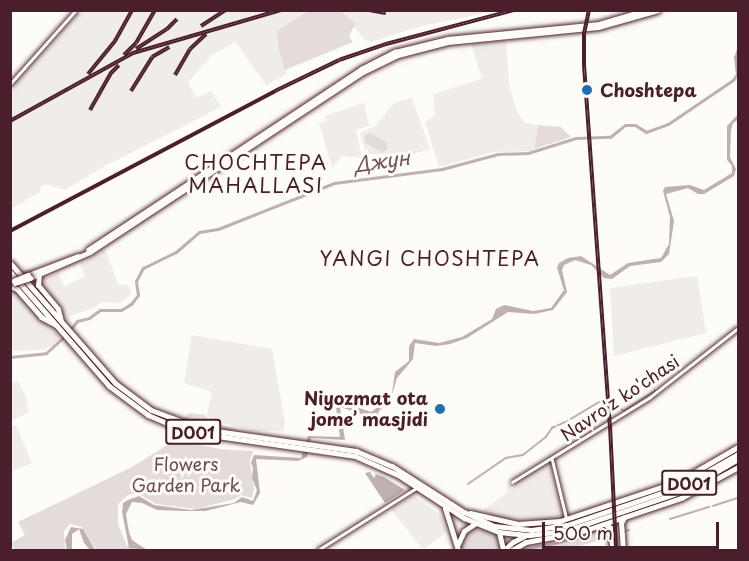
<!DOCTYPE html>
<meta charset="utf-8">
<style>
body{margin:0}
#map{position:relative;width:749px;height:561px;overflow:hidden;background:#fdfcf7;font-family:"Playpen Sans",sans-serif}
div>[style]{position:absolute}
.built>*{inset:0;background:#f0ece8}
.green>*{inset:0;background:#e3dcda}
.water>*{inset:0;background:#c0b1b1}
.stream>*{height:1.5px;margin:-0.75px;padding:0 0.75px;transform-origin:0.75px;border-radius:0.75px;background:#c0b1b1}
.canal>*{height:3px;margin:-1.5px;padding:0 1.5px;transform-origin:1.5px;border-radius:1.5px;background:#c0b1b1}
.roads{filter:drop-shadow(0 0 2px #4a1f2b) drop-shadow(0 0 2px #4a1f2b)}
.minor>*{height:3px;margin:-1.5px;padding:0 1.5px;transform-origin:1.5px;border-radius:1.5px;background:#fdfcf7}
.major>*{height:4.5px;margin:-2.25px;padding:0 2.25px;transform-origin:2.25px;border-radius:2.25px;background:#fdfcf7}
.highway>*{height:5px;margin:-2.5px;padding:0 2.5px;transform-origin:2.5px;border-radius:2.5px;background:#fdfcf7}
.rail>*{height:4px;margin-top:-2px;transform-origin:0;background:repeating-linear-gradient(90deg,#fdfcf7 0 4.5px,#4a1f2b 0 9px);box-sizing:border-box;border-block:2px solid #4a1f2b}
.bridges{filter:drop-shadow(0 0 2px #4a1f2b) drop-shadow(0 0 2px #4a1f2b)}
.major-bridge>*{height:4.5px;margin:-2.25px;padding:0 2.25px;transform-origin:2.25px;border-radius:2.25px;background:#fdfcf7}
.dots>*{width:16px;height:16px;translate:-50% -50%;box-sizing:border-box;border:3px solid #fdfcf7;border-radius:50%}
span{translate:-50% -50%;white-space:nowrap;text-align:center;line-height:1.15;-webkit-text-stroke:6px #fdfcf7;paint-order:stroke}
.shield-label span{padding:2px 4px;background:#fdfcf7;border:2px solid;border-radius:4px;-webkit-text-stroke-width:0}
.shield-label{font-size:16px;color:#4a1f2b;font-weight:700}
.poi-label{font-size:18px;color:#4a1f2b;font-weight:700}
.left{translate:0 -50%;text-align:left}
.right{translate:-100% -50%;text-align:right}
.street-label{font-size:18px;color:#4a1f2b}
.park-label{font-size:18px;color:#704e57}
.water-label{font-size:20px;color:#73525a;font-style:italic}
.neighbourhood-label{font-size:20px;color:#4a1f2b;letter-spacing:1.5px}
.frame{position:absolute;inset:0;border:12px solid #4a1f2b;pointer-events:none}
.scale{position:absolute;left:542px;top:522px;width:177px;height:27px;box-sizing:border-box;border:3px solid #4a1f2b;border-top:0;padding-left:8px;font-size:18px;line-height:21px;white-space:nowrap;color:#4a1f2b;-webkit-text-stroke:4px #fdfcf7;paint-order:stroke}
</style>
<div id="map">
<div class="built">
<i style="clip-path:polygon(81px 11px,314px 11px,305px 13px,278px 31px,277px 48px,287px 74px,266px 85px,236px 42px,213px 54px,188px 82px,196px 98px,211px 91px,221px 107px,101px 168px,65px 190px,45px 184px,40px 188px,41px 191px,11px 209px,11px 88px)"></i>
<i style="clip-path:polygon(342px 11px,494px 11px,418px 27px,371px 42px,365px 40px,354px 27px,356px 23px)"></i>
<i style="clip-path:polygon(506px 40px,509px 85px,516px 109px,524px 123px,538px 125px,533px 151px,494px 152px,439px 167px,425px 122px,435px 115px,433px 94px,482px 79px,471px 44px)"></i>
<i style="clip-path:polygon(412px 98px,430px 149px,397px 159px,382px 154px,366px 154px,360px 133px,375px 126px,395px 102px)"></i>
<i style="clip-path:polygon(364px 103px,369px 126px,356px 130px,362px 158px,343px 156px,332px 168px,319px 123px,326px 121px,325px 116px)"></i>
<i style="clip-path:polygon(105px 249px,118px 284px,128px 285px,131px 294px,121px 303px,102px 302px,94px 308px,72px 315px,68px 321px,40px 280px,58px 273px,64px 287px,85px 276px,80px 264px)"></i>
<i style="clip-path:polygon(697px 276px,706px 333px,614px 356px,610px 288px)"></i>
<i style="clip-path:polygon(14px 289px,42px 321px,60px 336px,57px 343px,44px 350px,11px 351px,11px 291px)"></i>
<i style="clip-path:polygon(192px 335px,272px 349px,285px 422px,283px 431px,251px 431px,210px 419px,207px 414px,212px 392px,184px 383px)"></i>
<i style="clip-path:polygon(17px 380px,25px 395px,29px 412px,11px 421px,11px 384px)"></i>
<i style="clip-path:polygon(16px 425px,32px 463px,11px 472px,10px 426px)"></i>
<i style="clip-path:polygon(550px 461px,565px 518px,545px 522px,521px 522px,494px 517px,484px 511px,484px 509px,508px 492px,506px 487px)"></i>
<i style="clip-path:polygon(413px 495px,441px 516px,447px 532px,423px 550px,391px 509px)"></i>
</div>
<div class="green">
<i style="clip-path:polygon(314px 11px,341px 11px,356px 23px,349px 36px,353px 42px,285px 70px,278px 48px,277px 31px,305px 13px)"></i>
<i style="clip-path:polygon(538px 125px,561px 127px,571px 137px,534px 149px)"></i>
<i style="clip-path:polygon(370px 133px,387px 142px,387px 150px,382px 152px,365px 143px,365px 135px)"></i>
<i style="clip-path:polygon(189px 413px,205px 415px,210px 422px,246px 432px,225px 430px,220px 425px,203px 425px,205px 420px,200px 418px,199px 425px,182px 420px)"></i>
<i style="clip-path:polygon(175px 440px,220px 449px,253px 451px,250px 462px,254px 488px,252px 498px,241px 495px,235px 499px,196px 509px,156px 504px,137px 493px,128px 495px,118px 504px,118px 524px,127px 546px,138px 550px,96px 550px,82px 527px,70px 524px,64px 531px,65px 550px,15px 550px,11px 543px,25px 535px,18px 522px,132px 467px)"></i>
<i style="clip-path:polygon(473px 527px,496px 533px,500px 550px,461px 550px,462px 538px)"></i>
<i style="clip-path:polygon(594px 531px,597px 541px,567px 550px,517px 550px,528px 545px,566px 539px)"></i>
</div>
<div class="water">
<i style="clip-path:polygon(738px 114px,738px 120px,733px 123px,731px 130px,730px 157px,736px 169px,734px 176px,704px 194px,698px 194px,688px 188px,666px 194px,674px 221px,669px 254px,661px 262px,630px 266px,612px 279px,604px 278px,591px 265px,575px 260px,564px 265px,562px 270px,567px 292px,553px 310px,534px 314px,508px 312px,467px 338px,450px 344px,436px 346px,415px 343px,413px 359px,397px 378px,390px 401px,379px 411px,377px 419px,340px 407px,345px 440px,311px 438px,307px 457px,298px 461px,256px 459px,260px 493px,253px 505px,241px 502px,206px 511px,185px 511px,157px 510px,142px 503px,132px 502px,126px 514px,129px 532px,132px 540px,147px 550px,129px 548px,122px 512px,123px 503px,128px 500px,139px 496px,154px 505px,191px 510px,234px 503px,242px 497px,253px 501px,257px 490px,252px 478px,253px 468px,251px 463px,254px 455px,301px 458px,308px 436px,340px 437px,336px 407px,345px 403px,371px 412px,385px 402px,392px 393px,395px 372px,409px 361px,409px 346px,414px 339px,439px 343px,462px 337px,492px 319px,496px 309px,504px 305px,533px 311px,551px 308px,564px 290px,557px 268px,559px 263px,568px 258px,581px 256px,610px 275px,628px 263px,661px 258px,669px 244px,670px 217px,663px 191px,665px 187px,690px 185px,704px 190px,732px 173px,732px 166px,727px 160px,727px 126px)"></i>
<i style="clip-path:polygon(370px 472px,374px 478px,376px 474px,384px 477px,405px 490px,385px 503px,365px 473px)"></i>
<i style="clip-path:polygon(71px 527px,83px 529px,95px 550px,90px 550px,84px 543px,79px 529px,72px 534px,72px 550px,67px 550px,65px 540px)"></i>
</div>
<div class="stream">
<i style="left:618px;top:405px;width:8px;rotate:45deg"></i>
<i style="left:624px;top:411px;width:37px;rotate:-33deg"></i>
<i style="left:571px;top:419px;width:33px;rotate:-31deg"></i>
<i style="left:468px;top:484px;width:46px;rotate:-34.4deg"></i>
<i style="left:506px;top:458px;width:17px;rotate:-10deg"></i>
<i style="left:523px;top:455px;width:29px;rotate:-38deg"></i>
<i style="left:546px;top:437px;width:11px;rotate:-56deg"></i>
<i style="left:552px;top:428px;width:17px;rotate:-24deg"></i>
<i style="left:713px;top:506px;width:26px;rotate:-18deg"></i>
<i style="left:670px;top:519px;width:41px;rotate:-17.1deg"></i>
<i style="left:599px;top:530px;width:9px"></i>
<i style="left:627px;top:531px;width:2px;rotate:-27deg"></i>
<i style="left:521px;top:550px;width:40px;rotate:-10deg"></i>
<i style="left:560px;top:543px;width:36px;rotate:-18deg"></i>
</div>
<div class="canal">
<i style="left:70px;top:330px;width:11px;rotate:-52deg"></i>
<i style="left:77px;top:321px;width:12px;rotate:-14deg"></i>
<i style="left:89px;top:318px;width:14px;rotate:-36deg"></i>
<i style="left:100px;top:310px;width:21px"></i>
<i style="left:121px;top:310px;width:12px;rotate:-31deg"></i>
<i style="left:131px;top:304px;width:11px;rotate:-52deg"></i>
<i style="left:138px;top:295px;width:14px;rotate:-98deg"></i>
<i style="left:136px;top:281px;width:15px;rotate:-62deg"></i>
<i style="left:143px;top:268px;width:37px;rotate:-26deg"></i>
<i style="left:176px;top:252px;width:30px;rotate:-41deg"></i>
<i style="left:199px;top:232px;width:19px;rotate:-9deg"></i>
<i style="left:218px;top:229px;width:125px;rotate:-21.6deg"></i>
<i style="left:334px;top:183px;width:109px;rotate:-7.4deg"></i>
<i style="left:442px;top:169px;width:58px;rotate:-15deg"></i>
<i style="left:498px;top:154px;width:30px;rotate:-2deg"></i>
<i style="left:528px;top:153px;width:50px;rotate:-17.4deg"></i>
<i style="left:576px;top:138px;width:34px;rotate:-2deg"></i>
<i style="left:610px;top:137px;width:19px;rotate:-39deg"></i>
<i style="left:625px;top:125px;width:10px"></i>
<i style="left:635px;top:125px;width:13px;rotate:32deg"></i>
<i style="left:646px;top:132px;width:23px;rotate:-20deg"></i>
<i style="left:668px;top:124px;width:78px;rotate:-34.1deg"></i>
<i style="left:733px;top:80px;width:7px;rotate:-56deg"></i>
<i style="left:737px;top:74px;width:17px;rotate:-97deg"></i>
<i style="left:735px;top:57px;width:9px;rotate:-69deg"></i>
<i style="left:10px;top:357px;width:36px;rotate:-6deg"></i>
<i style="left:46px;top:353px;width:27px;rotate:-42deg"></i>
</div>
<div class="roads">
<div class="minor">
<i style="left:10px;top:84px;width:99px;rotate:-48.3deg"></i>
<i style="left:552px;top:460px;width:60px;rotate:76.4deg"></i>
<i style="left:512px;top:482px;width:162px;rotate:-31.6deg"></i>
<i style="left:650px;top:397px;width:112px;rotate:-38.1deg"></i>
<i style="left:318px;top:550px;width:116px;rotate:-32.3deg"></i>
</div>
<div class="major">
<i style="left:88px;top:250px;width:328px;rotate:-33.5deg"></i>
<i style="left:361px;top:69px;width:38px;rotate:-27deg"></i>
<i style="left:395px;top:52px;width:54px;rotate:-14deg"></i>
<i style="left:447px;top:39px;width:153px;rotate:-5.6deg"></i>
<i style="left:599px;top:24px;width:49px;rotate:-16.6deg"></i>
<i style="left:28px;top:275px;width:53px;rotate:-20.8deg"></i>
<i style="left:30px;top:278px;width:65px;rotate:-23.4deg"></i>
<i style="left:90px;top:252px;width:327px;rotate:-33.4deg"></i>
<i style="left:363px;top:72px;width:39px;rotate:-26deg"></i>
<i style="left:398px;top:55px;width:52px;rotate:-14.6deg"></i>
<i style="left:448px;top:42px;width:151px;rotate:-5.7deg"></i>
<i style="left:598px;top:27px;width:62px;rotate:-15.8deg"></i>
<i style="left:605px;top:524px;width:7px;rotate:34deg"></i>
<i style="left:611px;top:528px;width:22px;rotate:85deg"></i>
<i style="left:623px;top:550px;width:27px;rotate:-94deg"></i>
<i style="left:621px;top:523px;width:6px;rotate:-59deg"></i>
</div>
<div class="highway">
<i style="left:10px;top:263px;width:159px;rotate:48.8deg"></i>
<i style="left:115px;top:383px;width:45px;rotate:36.9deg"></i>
<i style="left:151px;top:410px;width:54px;rotate:20.4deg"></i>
<i style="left:202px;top:429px;width:156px;rotate:8.1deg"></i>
<i style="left:356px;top:451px;width:39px;rotate:23deg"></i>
<i style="left:392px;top:466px;width:85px;rotate:32.6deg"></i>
<i style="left:464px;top:512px;width:33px;rotate:25deg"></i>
<i style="left:494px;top:526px;width:37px;rotate:6deg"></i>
<i style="left:531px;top:530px;width:36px;rotate:-8deg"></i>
<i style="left:567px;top:525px;width:121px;rotate:-18.7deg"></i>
<i style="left:682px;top:486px;width:64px;rotate:-29.7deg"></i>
<i style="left:10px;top:272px;width:151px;rotate:49deg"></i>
<i style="left:109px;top:386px;width:49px;rotate:36.6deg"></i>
<i style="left:148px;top:415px;width:30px;rotate:23deg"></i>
<i style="left:176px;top:427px;width:28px;rotate:15deg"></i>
<i style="left:203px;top:434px;width:154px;rotate:8.2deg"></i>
<i style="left:355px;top:456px;width:47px;rotate:23.8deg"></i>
<i style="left:398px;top:475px;width:79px;rotate:33.1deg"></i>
<i style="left:464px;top:518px;width:38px;rotate:22deg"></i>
<i style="left:499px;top:532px;width:31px;rotate:6deg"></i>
<i style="left:530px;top:535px;width:38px;rotate:-7deg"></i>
<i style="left:568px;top:530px;width:121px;rotate:-18.7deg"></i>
<i style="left:683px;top:491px;width:64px;rotate:-30.2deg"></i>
<i style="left:39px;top:274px;width:11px;rotate:95deg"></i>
<i style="left:38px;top:285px;width:31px;rotate:50deg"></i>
<i style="left:58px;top:309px;width:12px;rotate:76deg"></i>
<i style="left:10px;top:286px;width:8px;rotate:23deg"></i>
<i style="left:17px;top:289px;width:37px;rotate:49deg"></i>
<i style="left:41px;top:317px;width:17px;rotate:28deg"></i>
<i style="left:445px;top:508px;width:44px;rotate:72.8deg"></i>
<i style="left:470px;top:513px;width:49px;rotate:12.9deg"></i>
<i style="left:518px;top:524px;width:42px;rotate:-4.1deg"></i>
<i style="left:560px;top:521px;width:126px;rotate:-18.6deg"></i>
<i style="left:679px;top:481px;width:68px;rotate:-30deg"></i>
<i style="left:499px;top:532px;width:18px;rotate:77deg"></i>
<i style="left:458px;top:544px;width:14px;rotate:-65deg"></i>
<i style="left:464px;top:531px;width:14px;rotate:-34deg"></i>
<i style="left:504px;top:550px;width:12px;rotate:-42deg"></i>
<i style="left:513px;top:542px;width:13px;rotate:-27deg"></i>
<i style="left:512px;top:550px;width:16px;rotate:-30deg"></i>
<i style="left:526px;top:542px;width:55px;rotate:-10.5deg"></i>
<i style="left:580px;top:532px;width:107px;rotate:-18.6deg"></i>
<i style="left:681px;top:498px;width:65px;rotate:-28.5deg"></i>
</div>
</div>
<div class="rail">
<i style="left:369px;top:10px;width:17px;rotate:10deg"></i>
<i style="left:589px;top:10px;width:24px;rotate:102deg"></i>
<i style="left:584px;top:33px;width:32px;rotate:90deg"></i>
<i style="left:584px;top:65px;width:362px;rotate:85.9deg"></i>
<i style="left:610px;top:426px;width:124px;rotate:87.2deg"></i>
<i style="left:201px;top:26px;width:30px;rotate:-33deg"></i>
<i style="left:136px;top:49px;width:37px;rotate:-33deg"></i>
<i style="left:167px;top:29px;width:14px;rotate:-45deg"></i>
<i style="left:124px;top:55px;width:17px;rotate:-45deg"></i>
<i style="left:136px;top:43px;width:38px;rotate:-60deg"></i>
<i style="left:88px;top:74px;width:43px;rotate:-50.7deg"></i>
<i style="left:115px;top:41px;width:35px;rotate:-61deg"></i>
<i style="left:175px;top:75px;width:30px;rotate:-60deg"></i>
<i style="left:190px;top:49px;width:22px;rotate:-43deg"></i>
<i style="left:131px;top:91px;width:40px;rotate:-58deg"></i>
<i style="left:152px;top:57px;width:20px;rotate:-30deg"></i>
<i style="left:90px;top:110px;width:43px;rotate:-60.4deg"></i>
<i style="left:111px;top:73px;width:11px;rotate:-45deg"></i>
<i style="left:10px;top:121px;width:141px;rotate:-28.9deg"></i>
<i style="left:133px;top:53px;width:154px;rotate:-16.2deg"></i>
<i style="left:10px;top:231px;width:300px;rotate:-27.8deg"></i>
<i style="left:275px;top:91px;width:71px;rotate:-25.8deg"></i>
<i style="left:339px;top:60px;width:50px;rotate:-18.8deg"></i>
<i style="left:386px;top:44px;width:132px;rotate:-14.9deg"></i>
</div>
<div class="bridges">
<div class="major-bridge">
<i style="left:13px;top:281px;width:16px;rotate:-22deg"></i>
<i style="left:15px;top:283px;width:16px;rotate:-18deg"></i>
</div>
</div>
<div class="dots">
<i style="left:587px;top:90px;background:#1f6fb2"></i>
<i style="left:440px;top:409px;background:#1f6fb2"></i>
</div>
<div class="shield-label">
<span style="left:193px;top:432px">D001</span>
<span style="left:689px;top:483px">D001</span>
</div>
<div class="poi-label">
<span class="left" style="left:600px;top:90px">Choshtepa</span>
<span class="right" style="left:428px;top:409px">Niyozmat ota<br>jome’ masjidi</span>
</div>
<div class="street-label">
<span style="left:620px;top:398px;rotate:-34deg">Navro'z ko'chasi</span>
</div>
<div class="park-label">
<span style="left:186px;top:475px">Flowers<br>Garden Park</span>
</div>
<div class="water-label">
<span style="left:382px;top:161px;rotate:-8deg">Джун</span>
</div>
<div class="neighbourhood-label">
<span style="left:256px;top:174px">CHOCHTEPA<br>MAHALLASI</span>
<span style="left:430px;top:258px">YANGI CHOSHTEPA</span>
</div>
<div class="frame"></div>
<div class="scale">500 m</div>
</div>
